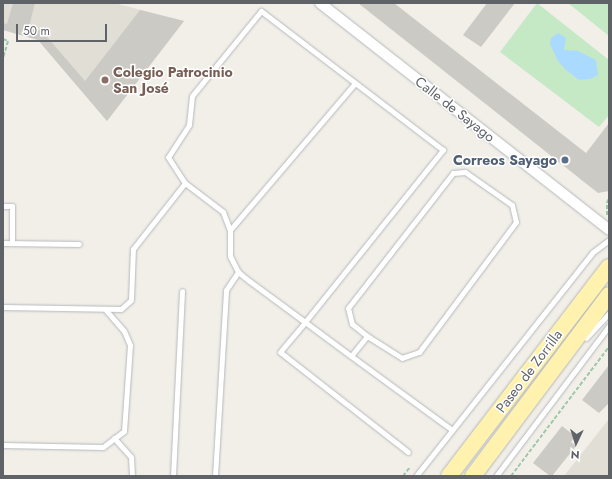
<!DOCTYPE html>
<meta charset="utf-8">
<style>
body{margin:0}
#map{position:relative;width:612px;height:479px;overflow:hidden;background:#f1efe8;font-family:Jost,sans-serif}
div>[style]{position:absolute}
.education>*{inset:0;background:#e1ded6}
.green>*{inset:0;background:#c5e8c5}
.water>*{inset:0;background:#aadaff}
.building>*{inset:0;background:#cccac5}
.path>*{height:2px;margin-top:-1px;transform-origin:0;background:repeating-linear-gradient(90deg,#9cc7a9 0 4px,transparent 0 6px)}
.roads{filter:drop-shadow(0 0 1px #b5b8bc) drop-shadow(0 0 1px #b5b8bc)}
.service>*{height:5px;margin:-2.5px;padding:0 2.5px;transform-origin:2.5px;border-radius:2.5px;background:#fff}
.minor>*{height:10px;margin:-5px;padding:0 5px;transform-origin:5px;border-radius:5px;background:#fff}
.primary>*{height:16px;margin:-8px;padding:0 8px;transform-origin:8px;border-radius:8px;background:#fff2af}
.dots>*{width:11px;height:11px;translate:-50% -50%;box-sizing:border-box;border:2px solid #fff;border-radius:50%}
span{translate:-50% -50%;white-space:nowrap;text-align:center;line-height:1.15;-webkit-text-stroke:3px #fff;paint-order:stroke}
.education-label{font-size:14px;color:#785e54;font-weight:700}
.left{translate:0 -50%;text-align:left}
.street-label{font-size:14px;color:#5f6368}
.service-label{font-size:14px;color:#4e5e75;font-weight:700}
.right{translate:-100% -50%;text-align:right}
.frame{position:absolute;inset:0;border:4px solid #5f6368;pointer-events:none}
.north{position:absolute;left:556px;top:423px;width:40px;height:40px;-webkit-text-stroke:3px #fff;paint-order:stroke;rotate:184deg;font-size:11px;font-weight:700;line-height:16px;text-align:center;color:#5f6368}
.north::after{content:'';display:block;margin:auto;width:14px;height:18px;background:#5f6368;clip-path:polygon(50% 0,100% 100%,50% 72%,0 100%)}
.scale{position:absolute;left:16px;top:24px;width:91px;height:18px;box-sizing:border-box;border:2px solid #5f6368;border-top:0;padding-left:5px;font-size:12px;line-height:14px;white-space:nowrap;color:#5f6368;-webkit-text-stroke:3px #fff;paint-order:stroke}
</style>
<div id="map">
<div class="education">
<i style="clip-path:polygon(3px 3px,114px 3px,184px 21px,107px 121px,38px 40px,3px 30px)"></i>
<i style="clip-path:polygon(609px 419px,609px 476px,564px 476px)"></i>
</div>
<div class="green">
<i style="clip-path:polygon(537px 3px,609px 60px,609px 115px,599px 127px,500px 52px)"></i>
<i style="clip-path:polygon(568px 3px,609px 3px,609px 36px)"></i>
</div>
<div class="water">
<i style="clip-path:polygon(558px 33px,566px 38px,564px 50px,578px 51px,596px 60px,598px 75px,590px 79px,579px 80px,566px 70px,558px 61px,550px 44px,551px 38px)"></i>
</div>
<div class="building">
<i style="clip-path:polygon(13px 3px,35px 3px,29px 27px,42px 31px,85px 81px,140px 10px,184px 21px,107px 121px,38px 40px,3px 30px,3px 23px,7px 24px)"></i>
<i style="clip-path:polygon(358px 3px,394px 3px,586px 153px,609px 123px,609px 191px,598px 193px)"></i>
<i style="clip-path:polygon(487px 3px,515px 3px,481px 47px,463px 35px)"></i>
<i style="clip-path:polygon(609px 365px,609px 403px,599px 413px,582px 400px)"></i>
<i style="clip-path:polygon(562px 426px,575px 436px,571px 442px,576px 446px,552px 476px,550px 476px,533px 463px)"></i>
</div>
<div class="path">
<i style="left:3px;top:39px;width:5px;rotate:22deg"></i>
<i style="left:8px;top:41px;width:18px;rotate:106deg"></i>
<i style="left:607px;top:215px;width:13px;rotate:-90deg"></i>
<i style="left:607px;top:202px;width:4px;rotate:-56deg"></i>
<i style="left:403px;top:476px;width:11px;rotate:-52deg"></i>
<i style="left:511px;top:476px;width:162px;rotate:-52.8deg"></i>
</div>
<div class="roads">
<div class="service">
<i style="left:3px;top:206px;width:9px"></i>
<i style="left:12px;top:206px;width:37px;rotate:90deg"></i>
<i style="left:230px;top:230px;width:193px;rotate:-49.6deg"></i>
<i style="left:3px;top:243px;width:76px;rotate:0.8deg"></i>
<i style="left:3px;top:307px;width:118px;rotate:1deg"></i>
<i style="left:121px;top:309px;width:13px;rotate:-42deg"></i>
<i style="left:131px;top:300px;width:51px;rotate:-87.8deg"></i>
<i style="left:133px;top:249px;width:84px;rotate:-51.8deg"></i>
<i style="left:586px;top:338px;width:34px;rotate:-47deg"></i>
<i style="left:351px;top:356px;width:26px;rotate:-51deg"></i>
<i style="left:367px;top:336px;width:19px;rotate:-141deg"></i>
<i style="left:352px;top:324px;width:16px;rotate:-104deg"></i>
<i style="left:348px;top:308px;width:171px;rotate:-52.1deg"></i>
<i style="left:453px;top:173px;width:12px;rotate:-5deg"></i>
<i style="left:465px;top:172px;width:57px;rotate:35.1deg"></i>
<i style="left:512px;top:205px;width:17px;rotate:77deg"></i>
<i style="left:516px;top:222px;width:162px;rotate:126.7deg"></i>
<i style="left:419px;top:352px;width:18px;rotate:161deg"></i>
<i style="left:402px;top:358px;width:41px;rotate:-147.8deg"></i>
<i style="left:114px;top:438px;width:25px;rotate:48deg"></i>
<i style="left:131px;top:457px;width:19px;rotate:87deg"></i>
<i style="left:3px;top:445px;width:100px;rotate:1.1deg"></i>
<i style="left:103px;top:447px;width:26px;rotate:-37deg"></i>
<i style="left:124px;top:431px;width:86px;rotate:-86deg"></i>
<i style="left:130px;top:345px;width:15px;rotate:-113deg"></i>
<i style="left:124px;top:331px;width:29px;rotate:-131deg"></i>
<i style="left:408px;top:452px;width:162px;rotate:-142deg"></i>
<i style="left:280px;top:352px;width:39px;rotate:-50deg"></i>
<i style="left:305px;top:322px;width:221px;rotate:-51.3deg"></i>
<i style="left:443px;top:150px;width:229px;rotate:-142.6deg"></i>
<i style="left:261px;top:11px;width:109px;rotate:129.1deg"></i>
<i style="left:192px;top:96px;width:29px;rotate:96deg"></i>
<i style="left:189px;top:125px;width:38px;rotate:123deg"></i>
<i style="left:168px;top:157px;width:31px;rotate:57deg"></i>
<i style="left:185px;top:183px;width:48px;rotate:37.3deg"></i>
<i style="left:223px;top:212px;width:19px;rotate:69deg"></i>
<i style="left:230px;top:230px;width:26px;rotate:90deg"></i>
<i style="left:230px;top:256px;width:18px;rotate:63deg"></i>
<i style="left:238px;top:272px;width:13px;rotate:39deg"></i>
<i style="left:248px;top:280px;width:71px;rotate:36.4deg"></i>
<i style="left:305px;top:322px;width:57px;rotate:36.5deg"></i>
<i style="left:351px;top:356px;width:125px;rotate:36.2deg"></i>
<i style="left:173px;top:476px;width:185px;rotate:-87.2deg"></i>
<i style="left:215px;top:476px;width:186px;rotate:-86.6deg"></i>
<i style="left:226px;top:290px;width:22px;rotate:-56deg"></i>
<i style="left:416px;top:476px;width:285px;rotate:-51.7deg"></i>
<i style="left:593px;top:252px;width:20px;rotate:-37deg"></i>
<i style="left:496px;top:476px;width:188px;rotate:-53deg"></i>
</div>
<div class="minor">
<i style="left:320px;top:3px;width:367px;rotate:38.1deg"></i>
</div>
<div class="primary">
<i style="left:449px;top:476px;width:263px;rotate:-52.6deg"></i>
<i style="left:473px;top:476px;width:226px;rotate:-53.1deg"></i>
</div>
</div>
<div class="dots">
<i style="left:105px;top:80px;background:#8d6e63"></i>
<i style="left:565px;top:160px;background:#5c6f8a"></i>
</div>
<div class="education-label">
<span class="left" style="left:113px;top:80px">Colegio Patrocinio<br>San José</span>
</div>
<div class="street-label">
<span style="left:455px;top:109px;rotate:38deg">Calle de Sayago</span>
<span style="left:529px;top:371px;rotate:-53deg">Paseo de Zorrilla</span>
</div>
<div class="service-label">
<span class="right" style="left:557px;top:160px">Correos Sayago</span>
</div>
<div class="frame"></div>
<div class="north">N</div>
<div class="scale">50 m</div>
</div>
